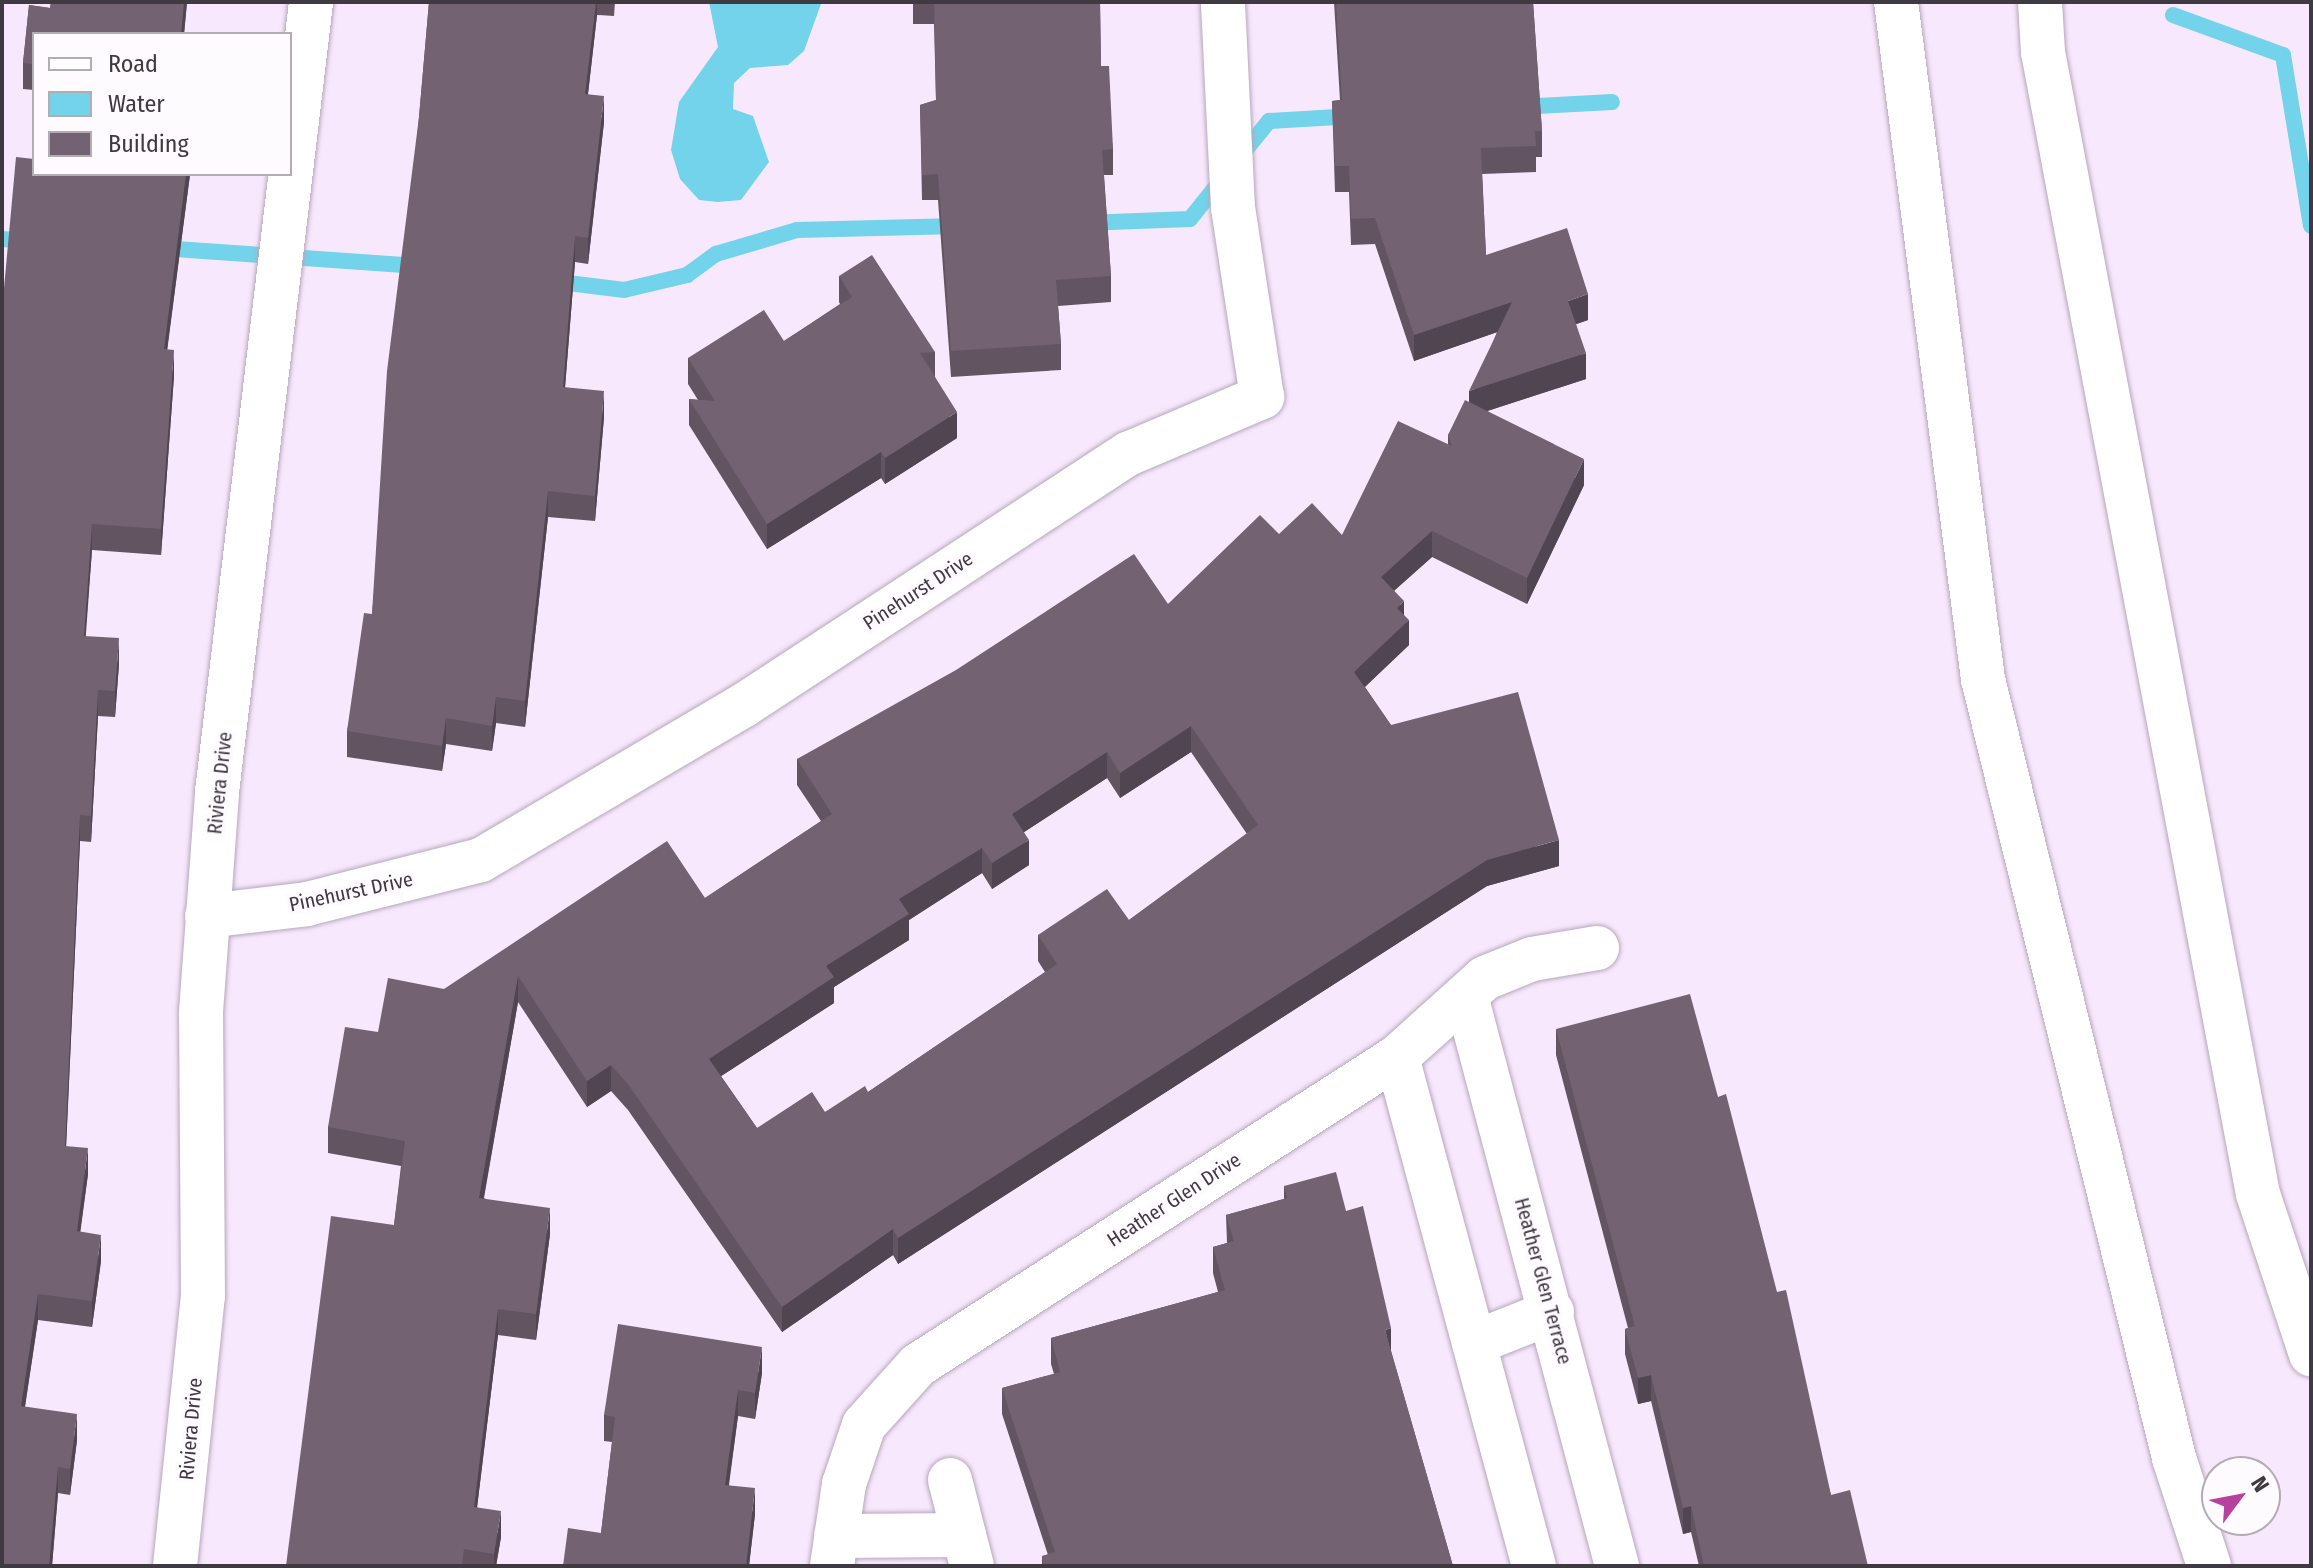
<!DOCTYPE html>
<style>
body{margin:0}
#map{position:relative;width:2313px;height:1568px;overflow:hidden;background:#f8e8fd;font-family:"Fira Sans Condensed",sans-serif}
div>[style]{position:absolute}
.water>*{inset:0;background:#73d3ea}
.stream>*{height:16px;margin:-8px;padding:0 8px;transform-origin:8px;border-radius:8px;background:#73d3ea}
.roads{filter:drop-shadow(0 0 2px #b6a7ba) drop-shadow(0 0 2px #b6a7ba)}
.minor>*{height:44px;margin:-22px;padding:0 22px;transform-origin:22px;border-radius:22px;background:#fff}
.highway>*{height:44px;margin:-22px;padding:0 22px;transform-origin:22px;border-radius:22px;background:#fff}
.wall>*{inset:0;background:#635462}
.shaded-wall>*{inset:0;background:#504550}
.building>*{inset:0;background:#736272}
span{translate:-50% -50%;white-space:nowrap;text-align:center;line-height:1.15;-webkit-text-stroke:8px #fefbff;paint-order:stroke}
.street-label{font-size:20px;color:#3f3941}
.frame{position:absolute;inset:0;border:4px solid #3f3941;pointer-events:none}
.legend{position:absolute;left:32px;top:32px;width:260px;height:144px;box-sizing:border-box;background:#fefbff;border:2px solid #b2adb3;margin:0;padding:10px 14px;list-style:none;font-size:24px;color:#3f3941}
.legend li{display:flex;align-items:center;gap:16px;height:40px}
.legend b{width:40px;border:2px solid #b2adb3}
.north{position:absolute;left:2201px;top:1456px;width:80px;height:80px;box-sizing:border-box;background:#fefbff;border:2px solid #b2adb3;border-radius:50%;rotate:58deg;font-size:22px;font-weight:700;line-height:32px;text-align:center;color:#3f3941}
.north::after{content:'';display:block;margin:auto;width:28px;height:36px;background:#b5429c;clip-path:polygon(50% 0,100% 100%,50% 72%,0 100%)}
</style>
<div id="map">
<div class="water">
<i style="clip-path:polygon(709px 2px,821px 4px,804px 51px,788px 65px,750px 68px,734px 83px,733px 109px,753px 116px,769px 162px,741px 200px,718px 202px,699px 200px,680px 179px,671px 150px,679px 102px,718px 47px)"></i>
</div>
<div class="stream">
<i style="left:2173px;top:15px;width:117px;rotate:20deg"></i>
<i style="left:2283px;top:55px;width:173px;rotate:80.7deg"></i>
<i style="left:1521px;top:107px;width:91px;rotate:-3.1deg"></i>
<i style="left:1239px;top:158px;width:48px;rotate:-51deg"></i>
<i style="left:1269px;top:121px;width:85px;rotate:-3.4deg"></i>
<i style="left:1085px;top:223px;width:105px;rotate:-2.2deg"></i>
<i style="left:1190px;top:219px;width:51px;rotate:-51.3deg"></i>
<i style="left:2px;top:239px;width:28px;rotate:4deg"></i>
<i style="left:161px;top:248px;width:261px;rotate:4deg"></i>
<i style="left:552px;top:281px;width:73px;rotate:7.1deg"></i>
<i style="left:624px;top:290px;width:65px;rotate:-13.4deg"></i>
<i style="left:687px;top:275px;width:36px;rotate:-36deg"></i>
<i style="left:716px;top:254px;width:84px;rotate:-16.5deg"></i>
<i style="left:797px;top:230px;width:161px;rotate:-1.4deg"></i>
</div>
<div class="roads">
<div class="minor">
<i style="left:207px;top:916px;width:101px;rotate:-6.8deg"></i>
<i style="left:307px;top:904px;width:179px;rotate:-14.2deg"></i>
<i style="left:481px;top:860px;width:305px;rotate:-30.5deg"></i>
<i style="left:744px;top:705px;width:459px;rotate:-33.2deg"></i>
<i style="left:1128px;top:454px;width:146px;rotate:-23deg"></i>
<i style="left:1262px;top:397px;width:191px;rotate:-98.7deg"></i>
<i style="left:1233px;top:208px;width:206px;rotate:-92.8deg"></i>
<i style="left:1466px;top:996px;width:590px;rotate:75.16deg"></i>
<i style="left:1397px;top:1057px;width:527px;rotate:74.94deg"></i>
<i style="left:1474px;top:1343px;width:84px;rotate:-21.7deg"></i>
<i style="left:950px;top:1480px;width:89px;rotate:75.7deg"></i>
<i style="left:836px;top:1536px;width:128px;rotate:-0.4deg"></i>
<i style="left:175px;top:1566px;width:271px;rotate:-84.1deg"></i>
<i style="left:203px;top:1296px;width:284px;rotate:-90.4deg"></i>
<i style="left:201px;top:1012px;width:221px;rotate:-85.8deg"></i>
<i style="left:217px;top:792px;width:796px;rotate:-83.21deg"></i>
<i style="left:832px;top:1566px;width:83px;rotate:-81.7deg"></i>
<i style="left:844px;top:1484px;width:62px;rotate:-71.3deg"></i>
<i style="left:864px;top:1425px;width:81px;rotate:-48deg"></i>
<i style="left:918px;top:1365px;width:569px;rotate:-32.74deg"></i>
<i style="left:1397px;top:1057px;width:118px;rotate:-41.9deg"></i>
<i style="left:1485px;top:978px;width:51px;rotate:-22deg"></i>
<i style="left:1532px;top:959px;width:66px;rotate:-9.6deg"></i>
</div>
<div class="highway">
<i style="left:1896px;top:2px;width:683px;rotate:82.68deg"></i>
<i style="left:1983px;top:679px;width:802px;rotate:76.22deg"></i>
<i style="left:2174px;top:1458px;width:114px;rotate:72deg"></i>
<i style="left:2040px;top:2px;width:50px;rotate:86.6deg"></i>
<i style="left:2043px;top:52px;width:1162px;rotate:79.34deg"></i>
<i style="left:2258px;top:1194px;width:169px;rotate:71.7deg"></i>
</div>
</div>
<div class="wall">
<i style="clip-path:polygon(51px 2px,187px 2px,184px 34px,34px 34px,34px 90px,23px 89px,23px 63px,29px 5px,50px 8px)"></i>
<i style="clip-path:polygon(429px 2px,615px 2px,614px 16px,597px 15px,588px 94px,604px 122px,588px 264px,575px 262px,565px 387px,604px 417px,595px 521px,548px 517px,525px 727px,496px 723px,492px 751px,446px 744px,442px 771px,347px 757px,347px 731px,372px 614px,419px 117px)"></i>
<i style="clip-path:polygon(913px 2px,1100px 2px,1101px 66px,1113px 149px,1113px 175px,1104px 175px,1111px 276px,1111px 302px,1058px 306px,1061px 344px,1061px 370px,951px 377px,938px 200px,922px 200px,920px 105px,936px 100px,934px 24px,913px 24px)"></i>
<i style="clip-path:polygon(evenodd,1334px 2px,1533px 2px,1542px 131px,1542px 157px,1536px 157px,1536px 172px,1482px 174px,1486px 255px,1588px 320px,1576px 324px,1586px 379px,1487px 411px,1584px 485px,1527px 604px,1432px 557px,1394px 591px,1404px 615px,1409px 645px,1365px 687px,1391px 725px,1559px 866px,1487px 886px,898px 1264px,893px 1255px,782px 1332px,628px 1110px,611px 1091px,587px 1107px,518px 1002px,484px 1198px,550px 1234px,536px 1340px,498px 1335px,477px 1507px,501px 1537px,496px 1566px,286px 1566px,394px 1225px,401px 1166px,328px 1153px,328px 1127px,378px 1032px,444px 989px,705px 898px,821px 821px,797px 785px,797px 759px,1168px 604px,1279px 534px,1342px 535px,1448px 445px,1448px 435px,1469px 403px,1497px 332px,1414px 361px,1375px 244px,1351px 245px,1349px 192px,1335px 192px,1332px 101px,1340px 100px,1334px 2px,1191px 752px,1247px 834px,1129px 920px,1038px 935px,1038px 961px,1045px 972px,868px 1092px,825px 1112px,757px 1128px,721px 1076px,834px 1003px,834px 987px,909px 940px,909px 920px,982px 873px,992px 889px,1029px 865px,1024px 832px,1107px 778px,1120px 798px,1191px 752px)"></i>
<i style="clip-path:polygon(34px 159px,190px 175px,167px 349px,174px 376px,161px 555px,92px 550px,85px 636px,119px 664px,115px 717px,98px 716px,91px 842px,80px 841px,66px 1146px,88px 1174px,80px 1232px,101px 1261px,92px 1327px,38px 1320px,25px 1407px,77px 1440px,70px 1495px,58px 1493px,52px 1566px,2px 1566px)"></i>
<i style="clip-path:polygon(839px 276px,935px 352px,935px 377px,957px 438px,885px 484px,881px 478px,767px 549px,689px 425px,689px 399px,698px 400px,688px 384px,688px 358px,784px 341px,840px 304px,839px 302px)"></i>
<i style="clip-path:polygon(1556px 1029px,1718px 1097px,1831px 1495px,1868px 1566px,1699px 1566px,1691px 1532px,1683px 1534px,1651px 1401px,1638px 1404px,1625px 1354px,1625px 1329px,1628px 1328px,1556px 1055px)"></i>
<i style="clip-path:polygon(1284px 1186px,1346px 1211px,1391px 1351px,1453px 1566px,1042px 1566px,1042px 1556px,1048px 1555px,1002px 1414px,1002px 1388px,1054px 1374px,1051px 1364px,1051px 1338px,1218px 1292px,1213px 1273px,1213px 1247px,1227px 1243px,1226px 1215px,1284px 1199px)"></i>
<i style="clip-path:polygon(762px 1373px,755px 1419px,738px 1416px,729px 1485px,755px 1514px,749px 1566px,563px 1566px,601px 1533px,612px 1442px,604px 1441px,604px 1415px)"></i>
</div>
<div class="shaded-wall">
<i style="clip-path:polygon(184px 2px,187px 2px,184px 34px,181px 34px)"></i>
<i style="clip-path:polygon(596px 2px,597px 2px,597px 15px,585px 120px,585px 94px)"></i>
<i style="clip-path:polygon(604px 96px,604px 122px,588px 264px,588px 238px)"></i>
<i style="clip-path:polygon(186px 174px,190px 174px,164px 375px,164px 349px)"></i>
<i style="clip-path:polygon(575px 236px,575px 262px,563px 413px,563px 387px)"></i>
<i style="clip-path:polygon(1588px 294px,1588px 320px,1568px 327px,1568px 301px)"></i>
<i style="clip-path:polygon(1512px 302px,1512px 327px,1414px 361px,1414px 335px)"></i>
<i style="clip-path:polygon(174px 350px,174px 376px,161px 555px,161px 529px)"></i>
<i style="clip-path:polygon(1586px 353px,1586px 379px,1469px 417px,1469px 391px)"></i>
<i style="clip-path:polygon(604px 391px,604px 417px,595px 521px,595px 496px)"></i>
<i style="clip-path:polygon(957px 412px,957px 438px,885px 484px,885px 458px)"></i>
<i style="clip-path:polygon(881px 452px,881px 478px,767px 549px,767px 524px)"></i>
<i style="clip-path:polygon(1584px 459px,1584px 485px,1527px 604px,1527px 578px)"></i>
<i style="clip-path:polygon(548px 491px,548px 517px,525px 727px,525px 701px)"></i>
<i style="clip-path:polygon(92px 524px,92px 550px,84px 661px,84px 636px)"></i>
<i style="clip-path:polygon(1432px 531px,1432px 557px,1381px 602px,1381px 577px)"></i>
<i style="clip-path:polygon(1404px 601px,1404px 624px,1409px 620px,1409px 645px,1354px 697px,1354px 672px,1397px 608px)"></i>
<i style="clip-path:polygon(119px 638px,119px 664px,115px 717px,115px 691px)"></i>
<i style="clip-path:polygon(98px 690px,98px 716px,91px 842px,91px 816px)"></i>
<i style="clip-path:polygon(496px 697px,496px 723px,492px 751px,492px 726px)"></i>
<i style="clip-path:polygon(446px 718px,446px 744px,442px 771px,442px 746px)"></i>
<i style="clip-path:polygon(1191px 726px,1191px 752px,1120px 798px,1120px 773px)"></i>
<i style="clip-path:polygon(1107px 752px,1107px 778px,1012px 840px,1012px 814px)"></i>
<i style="clip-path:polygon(80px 815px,80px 841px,65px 1171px,65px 1146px)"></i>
<i style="clip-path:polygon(1029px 840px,1029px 865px,992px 889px,992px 863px)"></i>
<i style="clip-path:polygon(1559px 840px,1559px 866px,1487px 886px,898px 1264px,898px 1238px,1487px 860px)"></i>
<i style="clip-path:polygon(982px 848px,982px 873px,909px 920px,909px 940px,834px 987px,834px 1003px,709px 1084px,709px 1059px,826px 966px,899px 899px)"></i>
<i style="clip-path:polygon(518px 976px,518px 1002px,479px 1224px,479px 1198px)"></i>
<i style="clip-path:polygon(611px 1065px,611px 1091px,587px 1107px,587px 1081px)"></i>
<i style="clip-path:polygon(88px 1148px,88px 1174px,77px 1257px,77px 1231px)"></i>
<i style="clip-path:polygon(550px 1208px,550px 1234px,536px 1340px,536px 1314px)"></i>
<i style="clip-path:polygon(893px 1229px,893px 1255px,782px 1332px,782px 1307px)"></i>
<i style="clip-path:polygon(101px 1235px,101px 1261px,92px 1327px,92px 1301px)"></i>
<i style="clip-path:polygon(38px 1294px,38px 1320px,21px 1432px,21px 1406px)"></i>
<i style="clip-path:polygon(498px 1309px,498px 1335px,474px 1533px,474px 1507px)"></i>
<i style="clip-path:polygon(1391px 1328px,1391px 1354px,1385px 1330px)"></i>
<i style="clip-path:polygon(762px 1347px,762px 1373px,755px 1419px,755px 1393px)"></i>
<i style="clip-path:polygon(1651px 1375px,1651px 1401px,1638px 1404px,1638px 1378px)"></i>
<i style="clip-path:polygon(738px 1390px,738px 1416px,725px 1510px,725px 1485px)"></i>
<i style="clip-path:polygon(77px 1414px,77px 1440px,70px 1495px,70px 1469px)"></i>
<i style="clip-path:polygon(58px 1467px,58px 1493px,52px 1566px,49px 1566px)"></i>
<i style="clip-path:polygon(755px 1488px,755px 1514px,749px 1566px,746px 1566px)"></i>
<i style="clip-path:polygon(1691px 1506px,1691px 1532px,1683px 1534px,1683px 1508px)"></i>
<i style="clip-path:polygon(501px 1511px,501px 1537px,496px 1566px,494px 1566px,494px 1554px)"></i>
</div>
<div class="building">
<i style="clip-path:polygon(51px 2px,184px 2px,181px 34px,34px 34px,34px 64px,23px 63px,29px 5px,50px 8px)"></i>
<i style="clip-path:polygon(429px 2px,596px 2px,585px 94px,604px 96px,588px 238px,575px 236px,563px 387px,604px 391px,595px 496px,548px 491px,525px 701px,496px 697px,492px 726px,446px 718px,442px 746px,347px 731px,364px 613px,372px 614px,387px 371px,419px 117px)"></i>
<i style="clip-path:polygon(934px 2px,1100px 2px,1101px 66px,1109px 66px,1113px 149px,1102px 150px,1111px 276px,1056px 280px,1061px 344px,951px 351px,938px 174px,922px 175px,920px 105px,936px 100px)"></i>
<i style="clip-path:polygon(1336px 2px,1533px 2px,1542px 131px,1535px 131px,1536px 146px,1481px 148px,1486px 255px,1567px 228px,1588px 294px,1568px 301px,1586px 353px,1469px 391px,1512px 302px,1414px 335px,1375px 218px,1351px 219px,1349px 166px,1335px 166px,1332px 101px,1342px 100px)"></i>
<i style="clip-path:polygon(34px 156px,34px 174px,186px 174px,164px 349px,174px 350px,161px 529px,92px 524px,84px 636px,119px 638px,115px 691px,98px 690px,91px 816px,80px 815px,65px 1146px,88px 1148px,77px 1231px,101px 1235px,92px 1301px,38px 1294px,21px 1406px,77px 1414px,70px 1469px,58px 1467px,49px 1566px,2px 1566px,2px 310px,16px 157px,34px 159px)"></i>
<i style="clip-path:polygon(872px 255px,935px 352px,920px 353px,957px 412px,885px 458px,881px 452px,767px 524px,689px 399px,715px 401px,688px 358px,764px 310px,784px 341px,852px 297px,839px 276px)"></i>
<i style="clip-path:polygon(evenodd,1465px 400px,1584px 459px,1527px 578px,1432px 531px,1381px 577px,1404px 601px,1397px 608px,1409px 620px,1354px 672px,1391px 725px,1518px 692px,1559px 840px,1487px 860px,898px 1238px,893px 1229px,782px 1307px,628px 1084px,611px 1065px,587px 1081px,518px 976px,479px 1198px,550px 1208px,536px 1314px,498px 1309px,474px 1507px,501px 1511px,494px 1554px,464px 1549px,462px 1566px,286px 1566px,331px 1216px,394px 1225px,405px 1141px,328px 1127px,345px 1027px,378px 1032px,388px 978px,444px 989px,667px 841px,705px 898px,832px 814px,797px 759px,956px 670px,1134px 554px,1168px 604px,1260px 515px,1279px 534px,1312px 503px,1342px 535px,1398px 421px,1452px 446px,1448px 435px,1465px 400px,1191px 726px,1258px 825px,1129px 920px,1107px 889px,1038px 935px,1057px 964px,868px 1092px,865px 1086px,825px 1112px,812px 1092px,757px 1128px,709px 1059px,834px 977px,826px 966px,909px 914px,899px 899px,982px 848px,992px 863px,1029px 840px,1012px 814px,1107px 752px,1120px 773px,1191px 726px)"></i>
<i style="clip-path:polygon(1690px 994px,1718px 1097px,1726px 1094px,1777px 1292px,1786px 1290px,1831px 1495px,1850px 1490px,1868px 1566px,1704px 1566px,1691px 1506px,1683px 1508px,1651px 1375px,1638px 1378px,1625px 1329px,1635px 1326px,1556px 1029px)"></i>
<i style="clip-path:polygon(1336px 1172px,1346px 1211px,1363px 1206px,1391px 1328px,1385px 1330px,1453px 1566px,1044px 1566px,1042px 1556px,1055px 1552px,1002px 1388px,1060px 1372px,1051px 1338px,1225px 1290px,1213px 1247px,1234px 1241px,1226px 1215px,1287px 1198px,1284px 1186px)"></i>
<i style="clip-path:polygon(618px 1324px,762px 1347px,755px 1393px,738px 1390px,725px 1485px,755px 1488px,746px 1566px,563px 1566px,568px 1528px,601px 1533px,615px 1417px,604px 1415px)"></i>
</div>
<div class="street-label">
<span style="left:918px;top:591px;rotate:-33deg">Pinehurst Drive</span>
<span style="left:220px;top:783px;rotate:-84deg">Riviera Drive</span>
<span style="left:351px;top:892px;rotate:-12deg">Pinehurst Drive</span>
<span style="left:1174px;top:1200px;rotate:-33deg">Heather Glen Drive</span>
<span style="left:1543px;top:1281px;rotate:75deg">Heather Glen Terrace</span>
<span style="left:191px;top:1429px;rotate:-85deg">Riviera Drive</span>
</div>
<div class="frame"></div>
<ul class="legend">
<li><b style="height:10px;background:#fff"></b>Road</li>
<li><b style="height:22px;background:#73d3ea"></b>Water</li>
<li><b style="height:22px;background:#736272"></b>Building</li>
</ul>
<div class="north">N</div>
</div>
